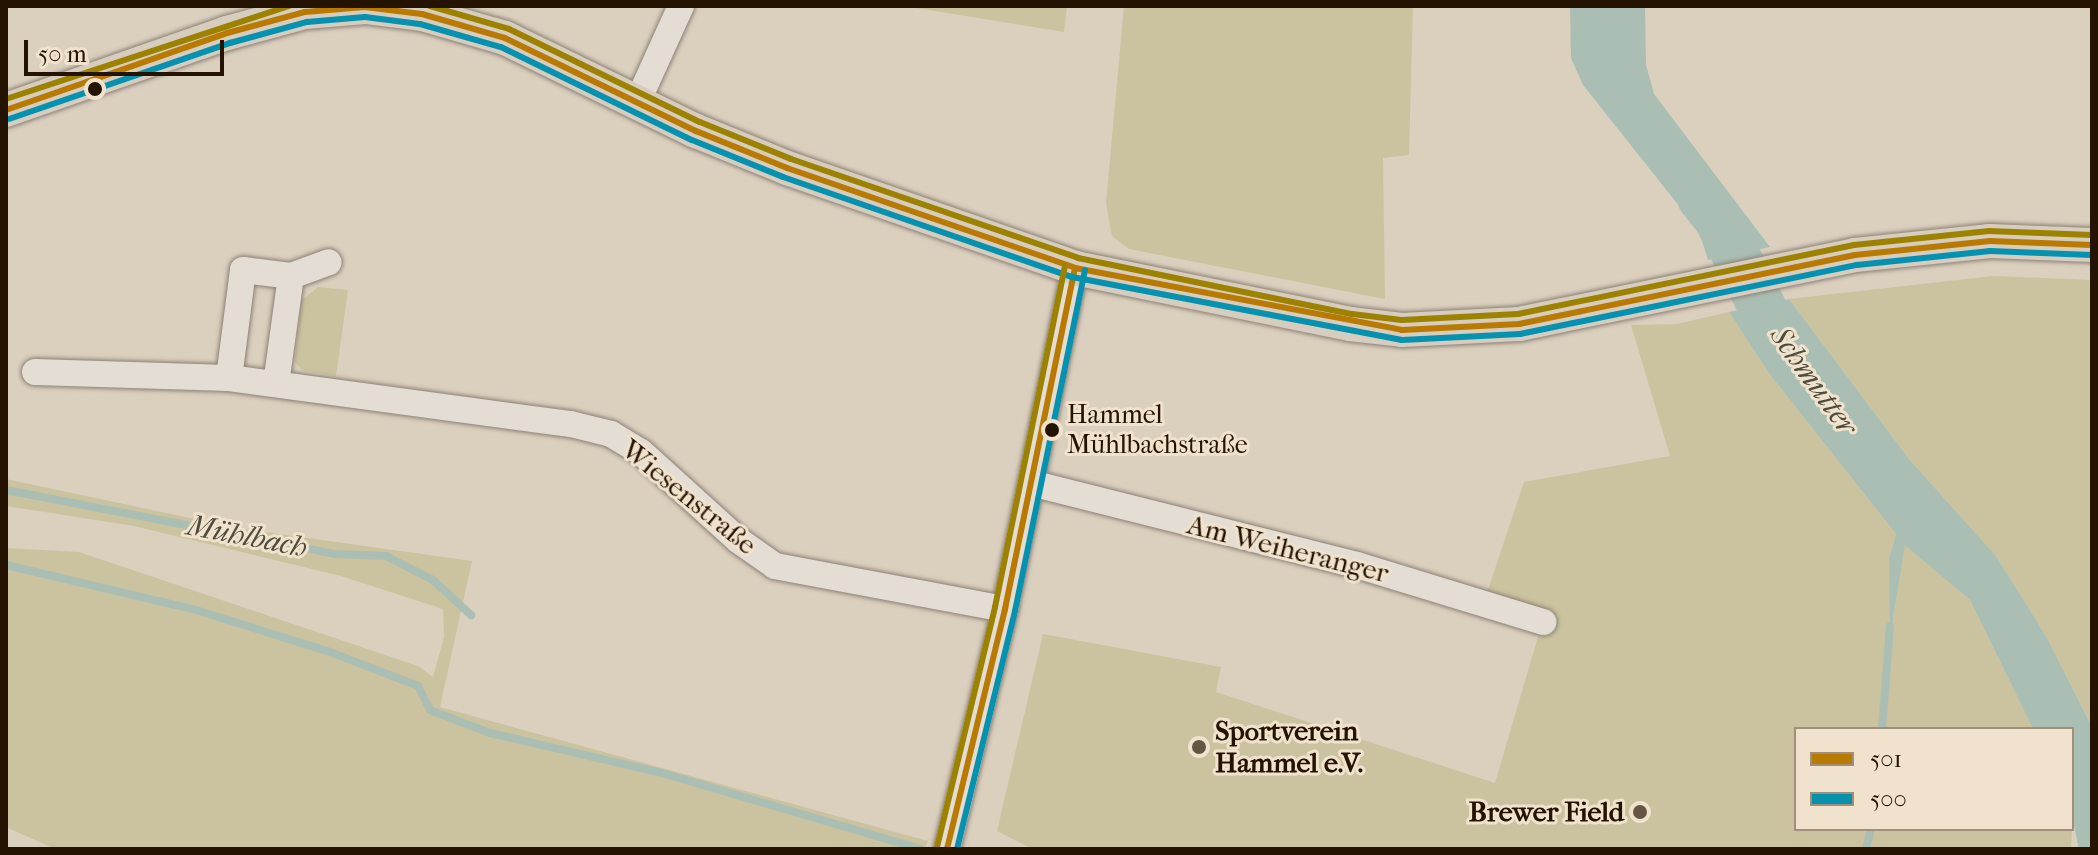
<!DOCTYPE html>
<meta charset="utf-8">
<style>
body{margin:0}
#map{position:relative;width:2098px;height:855px;overflow:hidden;background:#dbcfbe;font-family:"IM FELL French Canon",serif}
div>[style]{position:absolute}
.green>*{inset:0;background:#cbc39f}
.water>*{inset:0;background:#abbeb4}
.stream>*{height:8px;margin:-4px;padding:0 4px;transform-origin:4px;border-radius:4px;background:#abbeb4}
.river>*{height:48px;margin:-24px;padding:0 24px;transform-origin:24px;border-radius:24px;background:#abbeb4}
.roads{filter:drop-shadow(0 0 2px #8b8175) drop-shadow(0 0 2px #8b8175)}
.minor>*{height:26px;margin:-13px;padding:0 13px;transform-origin:13px;border-radius:13px;background:#e3ddd4}
.major>*{height:34px;margin:-17px;padding:0 17px;transform-origin:17px;border-radius:17px;background:#d7cdbf}
.bus-1>*{height:6px;margin:-3px;padding:0 3px;transform-origin:3px;border-radius:3px;background:#b87a00}
.bus-2>*{height:6px;margin:-3px;padding:0 3px;transform-origin:3px;border-radius:3px;background:#0692af}
.bus-3>*{height:6px;margin:-3px;padding:0 3px;transform-origin:3px;border-radius:3px;background:#9d8200}
.dots>*{width:22px;height:22px;translate:-50% -50%;box-sizing:border-box;border:4px solid #f0e2cc;border-radius:50%}
span{translate:-50% -50%;white-space:nowrap;text-align:center;line-height:1.15;-webkit-text-stroke:6px #f0e2cc;paint-order:stroke}
.bus-label{font-size:26px;color:#251301}
.left{translate:0 -50%;text-align:left}
.street-label{font-size:28px;color:#251301}
.poi-label{font-size:28px;color:#251301;font-weight:700}
.right{translate:-100% -50%;text-align:right}
.water-label{font-size:30px;color:#4d4c3e;font-style:italic}
.frame{position:absolute;inset:0;border:8px solid #251301;pointer-events:none}
.legend{position:absolute;left:1794px;top:727px;width:280px;height:104px;box-sizing:border-box;background:#f0e2cc;border:2px solid #9f8f7b;margin:0;padding:10px 14px;list-style:none;font-size:24px;color:#251301}
.legend li{display:flex;align-items:center;gap:16px;height:40px}
.legend b{width:40px;border:2px solid #9f8f7b}
.scale{position:absolute;left:24px;top:40px;width:200px;height:36px;box-sizing:border-box;border:4px solid #251301;border-top:0;padding-left:10px;font-size:24px;line-height:28px;white-space:nowrap;color:#251301;-webkit-text-stroke:6px #f0e2cc;paint-order:stroke}
</style>
<div id="map">
<div class="green">
<i style="clip-path:polygon(904px 6px,1067px 6px,1064px 32px)"></i>
<i style="clip-path:polygon(1124px 6px,1413px 6px,1409px 155px,1383px 158px,1385px 299px,1129px 249px,1112px 236px,1106px 203px)"></i>
<i style="clip-path:polygon(1993px 276px,2092px 280px,2092px 727px,2046px 636px,1996px 556px,1909px 459px,1789px 299px)"></i>
<i style="clip-path:polygon(318px 287px,348px 290px,336px 376px,303px 371px,295px 362px,301px 301px)"></i>
<i style="clip-path:polygon(1729px 312px,1771px 376px,1896px 534px,1889px 559px,1893px 619px,1905px 544px,1970px 600px,2033px 729px,1796px 729px,1796px 829px,2072px 829px,2071px 849px,1032px 849px,997px 831px,1043px 634px,1221px 667px,1216px 692px,1495px 783px,1545px 613px,1487px 593px,1524px 482px,1670px 456px,1631px 325px,1677px 324px)"></i>
<i style="clip-path:polygon(6px 479px,237px 528px,472px 561px,440px 707px,928px 841px,925px 849px,55px 849px,6px 827px,6px 548px,79px 552px,418px 666px,433px 677px,444px 637px,443px 609px,341px 576px,134px 526px,6px 506px)"></i>
</div>
<div class="water">
<i style="clip-path:polygon(1570px 6px,1645px 6px,1646px 65px,1654px 94px,1770px 247px,1708px 260px,1699px 231px,1583px 85px,1571px 58px)"></i>
<i style="clip-path:polygon(1789px 299px,1909px 459px,1996px 556px,2046px 636px,2092px 727px,2092px 849px,2079px 849px,2072px 816px,2072px 729px,2033px 729px,1970px 600px,1905px 545px,1890px 637px,1889px 559px,1896px 534px,1771px 376px,1729px 312px)"></i>
</div>
<div class="stream">
<i style="left:6px;top:490px;width:336px;rotate:11deg"></i>
<i style="left:336px;top:554px;width:50px;rotate:2.3deg"></i>
<i style="left:386px;top:556px;width:53px;rotate:27.1deg"></i>
<i style="left:433px;top:580px;width:52px;rotate:42.6deg"></i>
<i style="left:6px;top:565px;width:195px;rotate:13.3deg"></i>
<i style="left:196px;top:610px;width:140px;rotate:17.4deg"></i>
<i style="left:330px;top:652px;width:94px;rotate:21.1deg"></i>
<i style="left:418px;top:686px;width:27px;rotate:63deg"></i>
<i style="left:430px;top:710px;width:64px;rotate:21deg"></i>
<i style="left:490px;top:733px;width:177px;rotate:13.1deg"></i>
<i style="left:662px;top:773px;width:269px;rotate:16.4deg"></i>
<i style="left:1882px;top:729px;width:103px;rotate:-85.6deg"></i>
<i style="left:1866px;top:849px;width:21px;rotate:-76deg"></i>
</div>
<div class="river">
<i style="left:1701px;top:198px;width:27px;rotate:51deg"></i>
<i style="left:1718px;top:219px;width:107px;rotate:63.4deg"></i>
<i style="left:1766px;top:315px;width:56px;rotate:55.2deg"></i>
</div>
<div class="roads">
<div class="minor">
<i style="left:637px;top:103px;width:107px;rotate:-65.6deg"></i>
<i style="left:35px;top:372px;width:194px;rotate:1.8deg"></i>
<i style="left:229px;top:378px;width:345px;rotate:7.7deg"></i>
<i style="left:571px;top:424px;width:41px;rotate:14deg"></i>
<i style="left:611px;top:434px;width:35px;rotate:31deg"></i>
<i style="left:641px;top:452px;width:131px;rotate:42.2deg"></i>
<i style="left:738px;top:540px;width:45px;rotate:35.1deg"></i>
<i style="left:775px;top:566px;width:234px;rotate:10.6deg"></i>
<i style="left:229px;top:378px;width:109px;rotate:-82.6deg"></i>
<i style="left:243px;top:270px;width:48px;rotate:7.1deg"></i>
<i style="left:291px;top:276px;width:40px;rotate:-20.2deg"></i>
<i style="left:276px;top:384px;width:109px;rotate:-82.1deg"></i>
<i style="left:1031px;top:483px;width:336px;rotate:14.1deg"></i>
<i style="left:1357px;top:565px;width:195px;rotate:17deg"></i>
<i style="left:947px;top:849px;width:247px;rotate:-76.4deg"></i>
<i style="left:1005px;top:609px;width:348px;rotate:-78.4deg"></i>
</div>
<div class="major">
<i style="left:6px;top:110px;width:234px;rotate:-19.2deg"></i>
<i style="left:227px;top:33px;width:81px;rotate:-15.1deg"></i>
<i style="left:305px;top:12px;width:60px;rotate:-4.8deg"></i>
<i style="left:365px;top:7px;width:57px;rotate:7deg"></i>
<i style="left:422px;top:14px;width:86px;rotate:16.1deg"></i>
<i style="left:505px;top:38px;width:212px;rotate:26deg"></i>
<i style="left:696px;top:131px;width:98px;rotate:22.1deg"></i>
<i style="left:787px;top:168px;width:305px;rotate:19.1deg"></i>
<i style="left:1075px;top:268px;width:281px;rotate:11.5deg"></i>
<i style="left:1350px;top:324px;width:52px;rotate:6.6deg"></i>
<i style="left:1402px;top:330px;width:117px;rotate:-2.9deg"></i>
<i style="left:1519px;top:324px;width:343px;rotate:-11.6deg"></i>
<i style="left:1855px;top:255px;width:136px;rotate:-5.9deg"></i>
<i style="left:1990px;top:241px;width:102px;rotate:2.2deg"></i>
</div>
</div>
<div class="bus-1">
<i style="left:6px;top:110px;width:234px;rotate:-19.2deg"></i>
<i style="left:227px;top:33px;width:81px;rotate:-15.1deg"></i>
<i style="left:305px;top:12px;width:60px;rotate:-4.8deg"></i>
<i style="left:365px;top:7px;width:57px;rotate:7deg"></i>
<i style="left:422px;top:14px;width:86px;rotate:16.1deg"></i>
<i style="left:505px;top:38px;width:212px;rotate:26deg"></i>
<i style="left:696px;top:131px;width:98px;rotate:22.1deg"></i>
<i style="left:787px;top:168px;width:305px;rotate:19.1deg"></i>
<i style="left:1075px;top:268px;width:333px;rotate:10.7deg"></i>
<i style="left:1402px;top:330px;width:117px;rotate:-2.9deg"></i>
<i style="left:1519px;top:324px;width:343px;rotate:-11.6deg"></i>
<i style="left:1855px;top:255px;width:136px;rotate:-5.9deg"></i>
<i style="left:1990px;top:241px;width:102px;rotate:2.2deg"></i>
<i style="left:947px;top:849px;width:247px;rotate:-76.4deg"></i>
<i style="left:1005px;top:609px;width:348px;rotate:-78.4deg"></i>
</div>
<div class="bus-2">
<i style="left:9px;top:119px;width:234px;rotate:-19deg"></i>
<i style="left:230px;top:43px;width:80px;rotate:-15.3deg"></i>
<i style="left:307px;top:22px;width:58px;rotate:-4.9deg"></i>
<i style="left:365px;top:17px;width:55px;rotate:7.3deg"></i>
<i style="left:420px;top:24px;width:84px;rotate:15.9deg"></i>
<i style="left:501px;top:47px;width:212px;rotate:26deg"></i>
<i style="left:692px;top:140px;width:98px;rotate:22.1deg"></i>
<i style="left:783px;top:177px;width:306px;rotate:19.1deg"></i>
<i style="left:1072px;top:277px;width:336px;rotate:10.8deg"></i>
<i style="left:1402px;top:340px;width:118px;rotate:-2.9deg"></i>
<i style="left:1520px;top:334px;width:344px;rotate:-11.6deg"></i>
<i style="left:1857px;top:265px;width:134px;rotate:-6deg"></i>
<i style="left:1990px;top:251px;width:102px;rotate:2.2deg"></i>
<i style="left:957px;top:849px;width:245px;rotate:-76.3deg"></i>
<i style="left:1015px;top:611px;width:348px;rotate:-78.4deg"></i>
</div>
<div class="bus-3">
<i style="left:430px;top:6px;width:82px;rotate:16.2deg"></i>
<i style="left:509px;top:29px;width:212px;rotate:26deg"></i>
<i style="left:700px;top:122px;width:98px;rotate:22.1deg"></i>
<i style="left:791px;top:159px;width:304px;rotate:19deg"></i>
<i style="left:1078px;top:258px;width:280px;rotate:11.6deg"></i>
<i style="left:1352px;top:314px;width:50px;rotate:6.8deg"></i>
<i style="left:1402px;top:320px;width:116px;rotate:-3deg"></i>
<i style="left:1518px;top:314px;width:343px;rotate:-11.6deg"></i>
<i style="left:1854px;top:245px;width:136px;rotate:-5.9deg"></i>
<i style="left:1989px;top:231px;width:103px;rotate:2.2deg"></i>
<i style="left:6px;top:99px;width:298px;rotate:-18.2deg"></i>
<i style="left:937px;top:847px;width:247px;rotate:-76.4deg"></i>
<i style="left:995px;top:607px;width:348px;rotate:-78.4deg"></i>
</div>
<div class="dots">
<i style="left:95px;top:89px;background:#251301"></i>
<i style="left:1052px;top:430px;background:#251301"></i>
<i style="left:1199px;top:747px;background:#655543"></i>
<i style="left:1640px;top:812px;background:#655543"></i>
</div>
<div class="bus-label">
<span class="left" style="left:1067px;top:430px">Hammel<br>Mühlbachstraße</span>
</div>
<div class="street-label">
<span style="left:689px;top:497px;rotate:39deg">Wiesenstraße</span>
<span style="left:1288px;top:549px;rotate:14deg">Am Weiheranger</span>
</div>
<div class="poi-label">
<span class="left" style="left:1215px;top:747px">Sportverein<br>Hammel e.V.</span>
<span class="right" style="left:1624px;top:812px">Brewer Field</span>
</div>
<div class="water-label">
<span style="left:1813px;top:381px;rotate:54deg">Schmutter</span>
<span style="left:247px;top:537px;rotate:11deg">Mühlbach</span>
</div>
<div class="frame"></div>
<ul class="legend">
<li><b style="height:10px;background:#b87a00"></b>501</li>
<li><b style="height:10px;background:#0692af"></b>500</li>
</ul>
<div class="scale">50 m</div>
</div>
